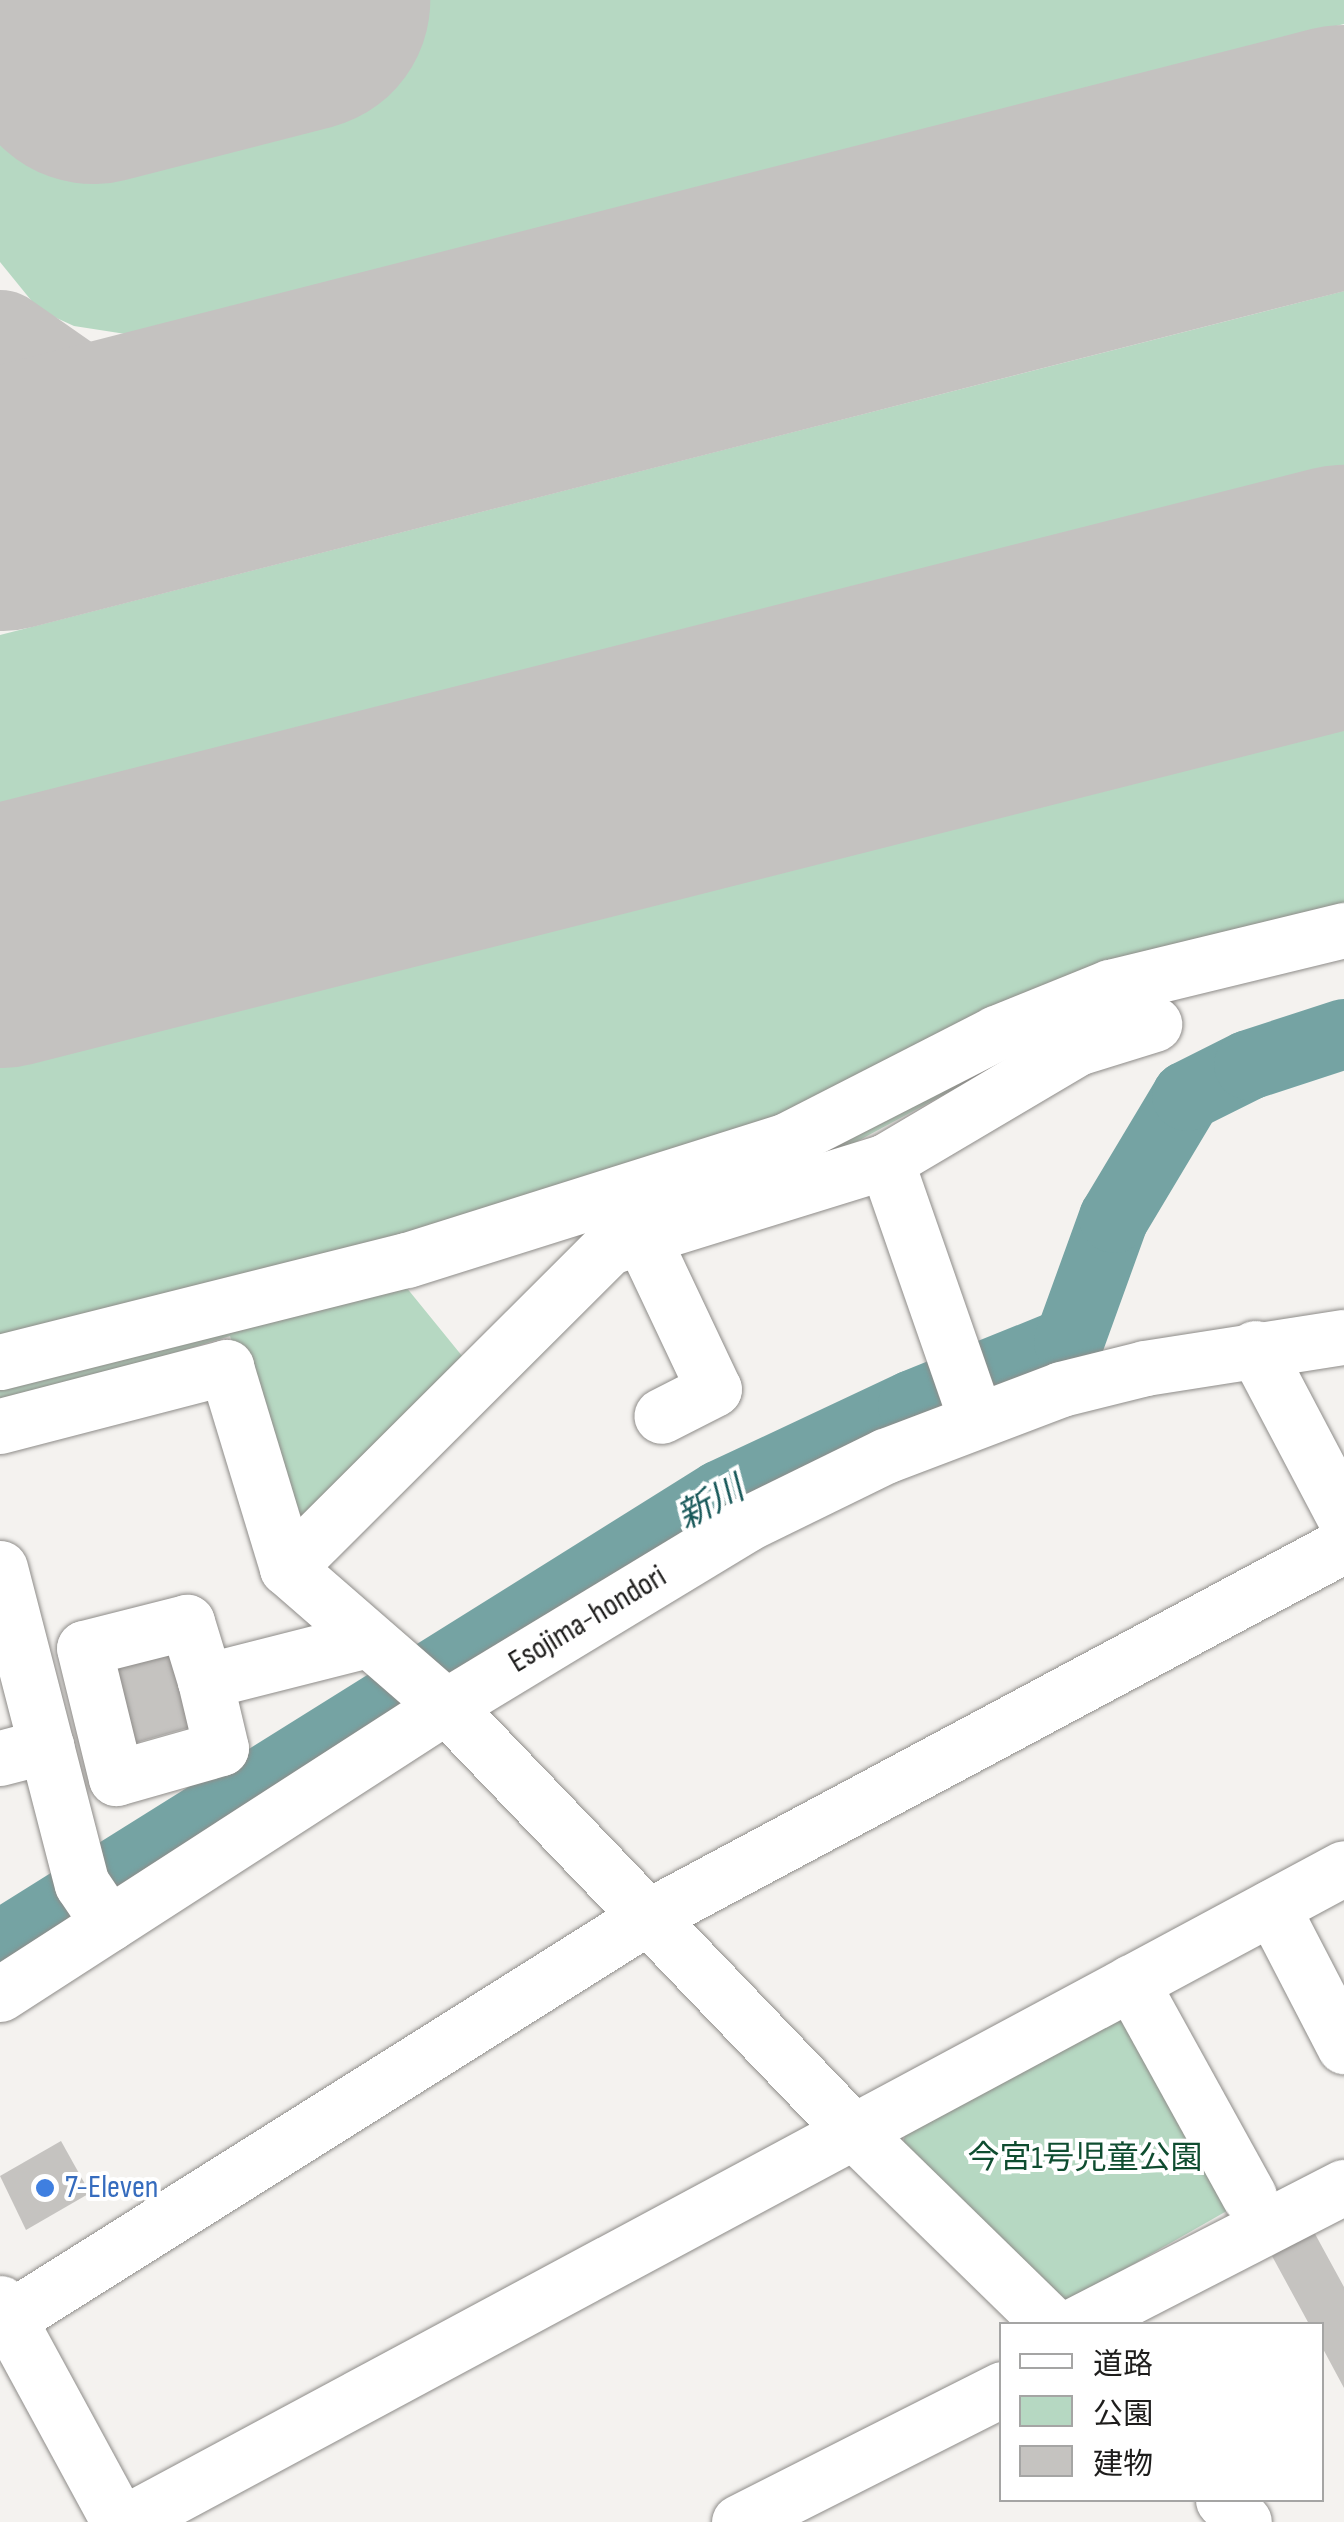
<!DOCTYPE html>
<meta charset="utf-8">
<style>
body{margin:0}
#map{position:relative;width:1344px;height:2522px;overflow:hidden;background:#f4f2ef;font-family:"Sofia Sans Condensed","Noto Sans JP",sans-serif}
div>[style]{position:absolute}
.green>*{inset:0;background:#b6d8c2}
.river>*{height:70px;margin:-35px;padding:0 35px;transform-origin:35px;border-radius:35px;background:#75a3a3}
.taxiway>*{height:105px;margin:-52.5px;padding:0 52.5px;transform-origin:52.5px;border-radius:52.5px;background:#c4c2c0}
.runway>*{height:262px;margin:-131px;padding:0 131px;transform-origin:131px;border-radius:131px;background:#c4c2c0}
.building>*{inset:0;background:#c5c3c0}
.roads{filter:drop-shadow(0 0 2px #8e8c89) drop-shadow(0 0 2px #8e8c89)}
.minor>*{height:55px;margin:-27.5px;padding:0 27.5px;transform-origin:27.5px;border-radius:27.5px;background:#fff}
.dots>*{width:28px;height:28px;translate:-50% -50%;box-sizing:border-box;border:5px solid #fff;border-radius:50%}
span{translate:-50% -50%;white-space:nowrap;text-align:center;line-height:1.15;-webkit-text-stroke:8px #fff;paint-order:stroke}
.street-label{font-size:32px;color:#1e1d1c}
.park-label{font-size:32px;color:#0f4d30}
.shop-label{font-size:32px;color:#366cbe}
.left{translate:0 -50%;text-align:left}
.water-label{font-size:35px;color:#165758;font-style:italic}
.legend{position:absolute;left:999px;top:2322px;width:325px;height:180px;box-sizing:border-box;background:#fff;border:2px solid #a5a5a4;margin:0;padding:12px 18px;list-style:none;font-size:30px;color:#1e1d1c}
.legend li{display:flex;align-items:center;gap:20px;height:50px}
.legend b{width:50px;border:2px solid #a5a5a4}
</style>
<div id="map">
<div class="green">
<i style="clip-path:polygon(0 0,1344px 0,1344px 24px,132px 335px,74px 326px,39px 310px,0 262px)"></i>
<i style="clip-path:polygon(1344px 291px,1344px 955px,1080px 1021px,830px 1156px,406px 1287px,467px 1362px,290px 1533px,230px 1336px,0 1406px,0 635px)"></i>
<i style="clip-path:polygon(1132px 2007px,1239px 2204px,1067px 2302px,901px 2149px,911px 2116px)"></i>
</div>
<div class="river">
<i style="left:0;top:1946px;width:850px;rotate:-32.03deg"></i>
<i style="left:721px;top:1495px;width:212px;rotate:-25.1deg"></i>
<i style="left:913px;top:1405px;width:168px;rotate:-22deg"></i>
<i style="left:1069px;top:1342px;width:132px;rotate:-70.1deg"></i>
<i style="left:1114px;top:1218px;width:142px;rotate:-59.1deg"></i>
<i style="left:1187px;top:1096px;width:69px;rotate:-26.6deg"></i>
<i style="left:1249px;top:1065px;width:100px;rotate:-18.1deg"></i>
</div>
<div class="taxiway">
<i style="left:0;top:342px;width:136px;rotate:34.9deg"></i>
<i style="left:112px;top:420px;width:93px;rotate:18.2deg"></i>
</div>
<div class="runway">
<i style="left:93px;top:53px;width:213px;rotate:-14.4deg"></i>
<i style="left:0;top:500px;width:1387px;rotate:-14.36deg"></i>
<i style="left:0;top:937px;width:1387px;rotate:-14.24deg"></i>
</div>
<div class="building">
<i style="clip-path:polygon(170px 1653px,191px 1727px,128px 1745px,107px 1670px)"></i>
<i style="clip-path:polygon(61px 2141px,90px 2193px,26px 2230px,0 2176px)"></i>
<i style="clip-path:polygon(1314px 2232px,1344px 2287px,1344px 2388px,1322px 2347px,1322px 2324px,1309px 2324px,1272px 2256px)"></i>
</div>
<div class="roads">
<div class="minor">
<i style="left:886px;top:1161px;width:273px;rotate:70.8deg"></i>
<i style="left:642px;top:1237px;width:168px;rotate:64.7deg"></i>
<i style="left:714px;top:1389px;width:59px;rotate:153deg"></i>
<i style="left:1255px;top:1348px;width:191px;rotate:62.2deg"></i>
<i style="left:0;top:1362px;width:420px;rotate:-14.1deg"></i>
<i style="left:407px;top:1260px;width:398px;rotate:-17.5deg"></i>
<i style="left:787px;top:1140px;width:235px;rotate:-27.1deg"></i>
<i style="left:996px;top:1033px;width:123px;rotate:-22deg"></i>
<i style="left:1110px;top:987px;width:241px;rotate:-13.7deg"></i>
<i style="left:0;top:1426px;width:234px;rotate:-14.6deg"></i>
<i style="left:226px;top:1367px;width:210px;rotate:73.1deg"></i>
<i style="left:287px;top:1568px;width:211px;rotate:41deg"></i>
<i style="left:446px;top:1706px;width:587px;rotate:46.24deg"></i>
<i style="left:852px;top:2130px;width:278px;rotate:44.3deg"></i>
<i style="left:0;top:1568px;width:326px;rotate:75.5deg"></i>
<i style="left:82px;top:1884px;width:48px;rotate:56deg"></i>
<i style="left:287px;top:1568px;width:455px;rotate:-44.9deg"></i>
<i style="left:609px;top:1247px;width:290px;rotate:-17.2deg"></i>
<i style="left:886px;top:1161px;width:222px;rotate:-30.6deg"></i>
<i style="left:1077px;top:1048px;width:81px;rotate:-17.3deg"></i>
<i style="left:205px;top:1681px;width:62px;rotate:-107deg"></i>
<i style="left:187px;top:1622px;width:106px;rotate:165.8deg"></i>
<i style="left:84px;top:1648px;width:134px;rotate:76.2deg"></i>
<i style="left:116px;top:1778px;width:109px;rotate:-15.9deg"></i>
<i style="left:221px;top:1748px;width:69px;rotate:-103.4deg"></i>
<i style="left:205px;top:1681px;width:167px;rotate:-14.2deg"></i>
<i style="left:0;top:1758px;width:48px;rotate:-14.6deg"></i>
<i style="left:1272px;top:1907px;width:157px;rotate:62.6deg"></i>
<i style="left:1131px;top:1982px;width:244px;rotate:61.1deg"></i>
<i style="left:0;top:1994px;width:531px;rotate:-32.85deg"></i>
<i style="left:446px;top:1706px;width:351px;rotate:-31.2deg"></i>
<i style="left:746px;top:1524px;width:155px;rotate:-26.1deg"></i>
<i style="left:885px;top:1456px;width:188px;rotate:-20.8deg"></i>
<i style="left:1061px;top:1389px;width:87px;rotate:-14deg"></i>
<i style="left:1145px;top:1368px;width:201px;rotate:-8.9deg"></i>
<i style="left:0;top:2303px;width:249px;rotate:61.5deg"></i>
<i style="left:0;top:2324px;width:767px;rotate:-32.16deg"></i>
<i style="left:649px;top:1916px;width:788px;rotate:-28.09deg"></i>
<i style="left:1077px;top:2324px;width:300px;rotate:-27.2deg"></i>
<i style="left:1223px;top:2500px;width:30px;rotate:46deg"></i>
<i style="left:126px;top:2522px;width:1382px;rotate:-28.23deg"></i>
<i style="left:739px;top:2522px;width:295px;rotate:-26.8deg"></i>
</div>
</div>
<div class="dots">
<i style="left:45px;top:2188px;background:#3f7fe0"></i>
</div>
<div class="street-label">
<span style="left:588px;top:1620px;rotate:-31deg">Esojima-hondori</span>
</div>
<div class="park-label">
<span style="left:1085px;top:2159px">今宮1号児童公園</span>
</div>
<div class="shop-label">
<span class="left" style="left:65px;top:2188px">7-Eleven</span>
</div>
<div class="water-label">
<span style="left:711px;top:1504px;rotate:-29deg">新川</span>
</div>
<ul class="legend">
<li><b style="height:12px;background:#fff"></b>道路</li>
<li><b style="height:28px;background:#b6d8c2"></b>公園</li>
<li><b style="height:28px;background:#c5c3c0"></b>建物</li>
</ul>
</div>
